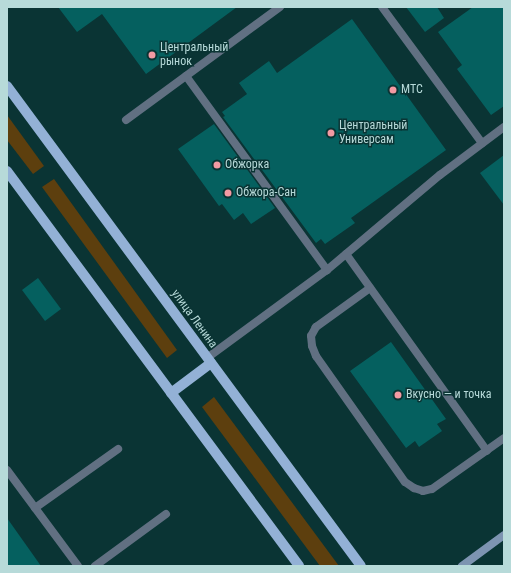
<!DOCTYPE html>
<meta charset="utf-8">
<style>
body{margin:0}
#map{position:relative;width:511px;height:573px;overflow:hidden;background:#0a3434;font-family:"Roboto Condensed",sans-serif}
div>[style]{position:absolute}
.green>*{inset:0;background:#5d3f0e}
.building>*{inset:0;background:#05605f}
.service>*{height:8px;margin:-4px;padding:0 4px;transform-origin:4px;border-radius:4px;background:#617082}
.secondary>*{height:8px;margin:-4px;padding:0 4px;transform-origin:4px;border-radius:4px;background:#7d94b1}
.primary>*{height:10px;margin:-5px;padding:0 5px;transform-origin:5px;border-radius:5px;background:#93b1d6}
.dots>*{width:11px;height:11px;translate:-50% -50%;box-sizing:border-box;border:2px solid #0a3434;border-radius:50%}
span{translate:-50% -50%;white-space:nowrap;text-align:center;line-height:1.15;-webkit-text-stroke:3px #0a3434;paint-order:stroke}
.poi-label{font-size:12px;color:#b7dad9}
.left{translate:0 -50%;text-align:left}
.street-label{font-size:12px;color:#b7dad9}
.frame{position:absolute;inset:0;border:8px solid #b7dad9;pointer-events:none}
</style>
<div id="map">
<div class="green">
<i style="clip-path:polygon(7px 115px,44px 166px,33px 174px,7px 140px)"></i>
<i style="clip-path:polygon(54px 179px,177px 350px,167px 358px,42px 187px)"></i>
<i style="clip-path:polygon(214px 397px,339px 566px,320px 566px,202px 407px)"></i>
</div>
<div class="building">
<i style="clip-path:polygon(58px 7px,237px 7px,146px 74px,102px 14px,77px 32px)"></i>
<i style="clip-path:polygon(406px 7px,437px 7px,444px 18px,425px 32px)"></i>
<i style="clip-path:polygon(473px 7px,504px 7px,504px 106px,491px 115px,457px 69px,462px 65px,438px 32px)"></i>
<i style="clip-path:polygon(352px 19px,446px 150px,351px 218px,355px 223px,325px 244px,321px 239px,316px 243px,223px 117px,225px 116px,222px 112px,247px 94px,239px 83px,269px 61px,277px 73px)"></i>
<i style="clip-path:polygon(214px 124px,275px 208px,251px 224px,243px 213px,234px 220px,222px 204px,219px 206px,178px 149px)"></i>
<i style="clip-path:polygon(504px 155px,504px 205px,480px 173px)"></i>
<i style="clip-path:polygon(38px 278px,61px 309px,45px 321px,22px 290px)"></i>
<i style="clip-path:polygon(391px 342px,446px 419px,437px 424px,442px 431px,419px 447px,415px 441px,406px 448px,350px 371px)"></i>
<i style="clip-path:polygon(7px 518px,41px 566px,7px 566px)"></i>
</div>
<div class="service">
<i style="left:382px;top:7px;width:169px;rotate:53.7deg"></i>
<i style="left:186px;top:76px;width:240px;rotate:54deg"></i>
<i style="left:126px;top:120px;width:191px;rotate:-36.3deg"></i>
<i style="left:346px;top:254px;width:242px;rotate:54.4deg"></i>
<i style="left:370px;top:288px;width:67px;rotate:144.2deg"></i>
<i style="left:316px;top:327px;width:10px;rotate:119deg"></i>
<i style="left:311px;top:336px;width:10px;rotate:84deg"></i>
<i style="left:312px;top:346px;width:11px;rotate:68deg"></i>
<i style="left:316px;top:356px;width:154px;rotate:54.8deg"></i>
<i style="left:405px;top:482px;width:11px;rotate:34deg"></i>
<i style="left:414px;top:488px;width:9px;rotate:18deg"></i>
<i style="left:423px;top:491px;width:9px;rotate:-13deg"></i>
<i style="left:432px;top:489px;width:88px;rotate:-35.3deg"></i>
<i style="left:207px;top:358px;width:149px;rotate:-36.3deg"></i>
<i style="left:327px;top:270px;width:148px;rotate:-40.1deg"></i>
<i style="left:440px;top:175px;width:80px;rotate:-36.9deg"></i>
<i style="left:7px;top:470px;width:119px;rotate:53.5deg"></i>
<i style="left:35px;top:508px;width:102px;rotate:-35.4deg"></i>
<i style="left:95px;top:566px;width:88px;rotate:-36.2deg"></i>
</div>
<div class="secondary">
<i style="left:462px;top:566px;width:52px;rotate:-36.4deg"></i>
</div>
<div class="primary">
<i style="left:7px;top:86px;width:596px;rotate:53.59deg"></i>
<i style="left:7px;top:171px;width:491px;rotate:53.5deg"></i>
<i style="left:171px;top:393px;width:50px;rotate:-36.9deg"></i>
</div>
<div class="dots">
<i style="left:152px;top:55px;background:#f49aa3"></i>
<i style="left:393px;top:90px;background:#f49aa3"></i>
<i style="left:331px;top:133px;background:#f49aa3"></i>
<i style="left:217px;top:165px;background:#f49aa3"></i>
<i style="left:228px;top:193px;background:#f49aa3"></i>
<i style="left:398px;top:395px;background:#f49aa3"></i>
</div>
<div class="poi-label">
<span class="left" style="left:160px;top:55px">Центральный<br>рынок</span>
<span class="left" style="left:401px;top:90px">МТС</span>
<span class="left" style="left:339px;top:133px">Центральный<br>Универсам</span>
<span class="left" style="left:225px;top:165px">Обжорка</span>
<span class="left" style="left:236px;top:193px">Обжора-Сан</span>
<span class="left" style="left:406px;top:395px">Вкусно — и точка</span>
</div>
<div class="street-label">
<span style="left:194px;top:319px;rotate:54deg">улица Ленина</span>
</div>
<div class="frame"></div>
</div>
